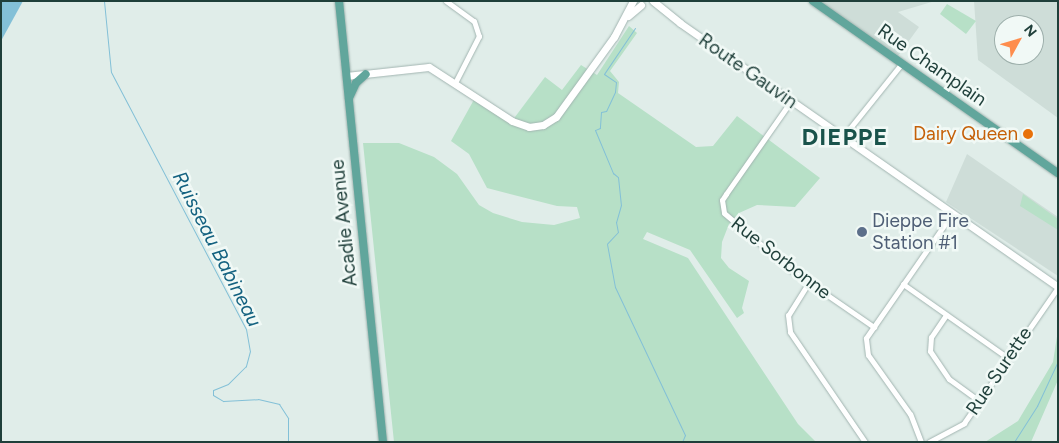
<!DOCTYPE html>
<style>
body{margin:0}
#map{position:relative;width:1059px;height:443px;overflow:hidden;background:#e0ede9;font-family:Figtree,sans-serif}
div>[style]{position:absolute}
.built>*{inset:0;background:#ceddd8}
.green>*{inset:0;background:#b7e0c7}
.water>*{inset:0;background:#83c0d7}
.stream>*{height:1px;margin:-0.5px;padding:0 0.5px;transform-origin:0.5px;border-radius:0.5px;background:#83c0d7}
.roads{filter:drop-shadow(0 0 1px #a2b5b1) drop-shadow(0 0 1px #a2b5b1)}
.street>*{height:5px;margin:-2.5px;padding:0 2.5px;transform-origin:2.5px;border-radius:2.5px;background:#fff}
.secondary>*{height:7px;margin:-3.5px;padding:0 3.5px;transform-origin:3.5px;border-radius:3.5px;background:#fff}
.primary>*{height:8px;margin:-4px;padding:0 4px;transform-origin:4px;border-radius:4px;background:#61a69c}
.dots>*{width:14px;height:14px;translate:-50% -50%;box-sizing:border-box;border:2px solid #f1f9f6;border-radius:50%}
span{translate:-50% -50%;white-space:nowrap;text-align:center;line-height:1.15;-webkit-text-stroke:5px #f1f9f6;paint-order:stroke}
.street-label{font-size:19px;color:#1f3f3a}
.food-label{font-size:19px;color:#c56008}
.right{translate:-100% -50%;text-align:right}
.service-label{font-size:19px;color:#4e5e75}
.left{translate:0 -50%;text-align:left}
.water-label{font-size:20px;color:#146280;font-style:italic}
.district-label{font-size:24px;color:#19534b;font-weight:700;letter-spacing:1px}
.frame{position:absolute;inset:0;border:2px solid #1f3f3a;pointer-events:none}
.north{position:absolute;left:994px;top:15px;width:50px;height:50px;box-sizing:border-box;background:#f1f9f6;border:1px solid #9dafab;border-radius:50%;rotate:51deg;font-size:14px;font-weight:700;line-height:20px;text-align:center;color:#1f3f3a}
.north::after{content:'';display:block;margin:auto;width:18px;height:22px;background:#fe8d4d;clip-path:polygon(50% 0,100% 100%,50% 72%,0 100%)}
</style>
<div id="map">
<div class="built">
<i style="clip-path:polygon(816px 1px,935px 1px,898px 12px,919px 27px,898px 56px)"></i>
<i style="clip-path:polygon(evenodd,974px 1px,1058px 1px,1058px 118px,978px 60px,974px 1px,1004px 25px,1034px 25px,1034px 55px,1004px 55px,1004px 25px)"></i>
<i style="clip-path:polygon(967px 154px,1058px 217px,1058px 276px,946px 202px)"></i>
</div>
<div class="green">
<i style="clip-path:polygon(947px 4px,976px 21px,966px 34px,940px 14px)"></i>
<i style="clip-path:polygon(629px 26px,637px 33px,610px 71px,619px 82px,618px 93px,696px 147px,713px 146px,737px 116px,820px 178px,795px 207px,757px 205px,739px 213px,729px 224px,722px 242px,721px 258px,729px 268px,749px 281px,742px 308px,744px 313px,737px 318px,690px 250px,647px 232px,643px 239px,688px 258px,798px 424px,816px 442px,394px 442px,363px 143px,399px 143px,434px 157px,457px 174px,479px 205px,493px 213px,522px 222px,554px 225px,580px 218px,577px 207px,557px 206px,487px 188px,469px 154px,451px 141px,476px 96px,512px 121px,545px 77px,562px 90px,581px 65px,597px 75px)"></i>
<i style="clip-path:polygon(1023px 194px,1058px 219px,1058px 230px,1020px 206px)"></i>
<i style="clip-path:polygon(1058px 330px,1058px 380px,1031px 442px,985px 442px,1018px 421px,1053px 362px)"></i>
</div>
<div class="water">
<i style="clip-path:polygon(1px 1px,23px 1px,1px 41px)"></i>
</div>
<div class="stream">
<i style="left:104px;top:1px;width:71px;rotate:84.4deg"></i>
<i style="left:111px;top:72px;width:290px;rotate:62.3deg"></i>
<i style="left:246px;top:329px;width:22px;rotate:80deg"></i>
<i style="left:250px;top:351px;width:16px;rotate:105deg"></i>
<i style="left:246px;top:366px;width:25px;rotate:135deg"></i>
<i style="left:228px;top:384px;width:16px;rotate:158deg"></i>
<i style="left:213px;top:390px;width:5px;rotate:90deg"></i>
<i style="left:213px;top:395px;width:12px;rotate:31deg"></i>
<i style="left:223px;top:401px;width:35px;rotate:-3deg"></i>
<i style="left:258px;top:399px;width:22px;rotate:13deg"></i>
<i style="left:279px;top:404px;width:17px;rotate:57deg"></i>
<i style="left:288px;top:418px;width:24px;rotate:90deg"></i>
<i style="left:635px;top:28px;width:55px;rotate:124deg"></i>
<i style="left:604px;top:74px;width:14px;rotate:34deg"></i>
<i style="left:616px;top:82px;width:10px;rotate:96deg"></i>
<i style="left:615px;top:92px;width:21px;rotate:115deg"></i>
<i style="left:606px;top:111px;width:5px;rotate:169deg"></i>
<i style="left:601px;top:112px;width:16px;rotate:94deg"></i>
<i style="left:600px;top:128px;width:5px;rotate:158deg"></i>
<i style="left:595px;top:130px;width:47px;rotate:67.3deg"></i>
<i style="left:613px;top:173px;width:6px;rotate:39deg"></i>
<i style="left:618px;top:177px;width:28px;rotate:84deg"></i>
<i style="left:621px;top:205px;width:18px;rotate:106deg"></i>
<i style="left:616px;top:222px;width:10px;rotate:79deg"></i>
<i style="left:618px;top:232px;width:16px;rotate:133deg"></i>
<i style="left:607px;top:244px;width:44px;rotate:79.5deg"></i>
<i style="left:615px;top:287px;width:164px;rotate:64.7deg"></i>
<i style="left:685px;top:435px;width:8px;rotate:113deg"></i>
<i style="left:1014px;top:442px;width:43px;rotate:-57.4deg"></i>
<i style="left:1037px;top:406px;width:50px;rotate:-65deg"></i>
</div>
<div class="roads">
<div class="street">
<i style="left:446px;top:1px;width:34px;rotate:36deg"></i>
<i style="left:474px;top:21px;width:16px;rotate:72deg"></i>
<i style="left:479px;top:36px;width:51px;rotate:117.1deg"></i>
<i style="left:791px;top:101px;width:113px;rotate:125deg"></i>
<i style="left:726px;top:194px;width:7px;rotate:124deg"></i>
<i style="left:722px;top:200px;width:13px;rotate:81deg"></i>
<i style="left:724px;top:213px;width:88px;rotate:40.4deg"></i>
<i style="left:791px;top:270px;width:101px;rotate:34.5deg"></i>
<i style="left:842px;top:138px;width:96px;rotate:-51.3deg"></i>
<i style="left:809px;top:282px;width:39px;rotate:122deg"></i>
<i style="left:788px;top:315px;width:17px;rotate:83deg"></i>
<i style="left:790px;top:332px;width:133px;rotate:55.7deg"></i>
<i style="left:903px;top:284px;width:128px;rotate:35.2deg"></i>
<i style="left:946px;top:315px;width:27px;rotate:124deg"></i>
<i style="left:931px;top:337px;width:14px;rotate:94deg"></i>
<i style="left:930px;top:351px;width:34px;rotate:56deg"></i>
<i style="left:949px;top:379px;width:37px;rotate:36deg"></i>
<i style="left:921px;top:442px;width:30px;rotate:-111deg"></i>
<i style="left:910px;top:414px;width:72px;rotate:-125.4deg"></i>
<i style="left:868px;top:355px;width:17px;rotate:-97deg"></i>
<i style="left:866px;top:338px;width:151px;rotate:-55.3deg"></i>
<i style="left:929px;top:442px;width:40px;rotate:-28deg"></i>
<i style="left:964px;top:423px;width:165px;rotate:-55.3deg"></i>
</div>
<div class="secondary">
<i style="left:653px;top:1px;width:35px;rotate:39deg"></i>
<i style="left:680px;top:23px;width:461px;rotate:34.9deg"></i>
<i style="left:628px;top:16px;width:17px;rotate:-40deg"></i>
<i style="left:346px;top:76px;width:83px;rotate:-6.2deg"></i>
<i style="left:429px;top:67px;width:99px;rotate:33deg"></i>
<i style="left:512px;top:121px;width:18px;rotate:19deg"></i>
<i style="left:529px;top:127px;width:14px;rotate:-8deg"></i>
<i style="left:543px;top:125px;width:15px;rotate:-32deg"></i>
<i style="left:556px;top:117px;width:99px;rotate:-54.1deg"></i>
<i style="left:614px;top:37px;width:41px;rotate:-62.2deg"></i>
</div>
<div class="primary">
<i style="left:339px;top:1px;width:443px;rotate:84.3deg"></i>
<i style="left:813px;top:1px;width:299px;rotate:35.1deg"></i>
<i style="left:349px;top:98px;width:17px;rotate:-65deg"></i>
<i style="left:356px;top:83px;width:13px;rotate:-42deg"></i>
</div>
</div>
<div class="dots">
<i style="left:1028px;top:134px;background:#e8710a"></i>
<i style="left:862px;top:232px;background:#5c6f8a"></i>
</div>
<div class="street-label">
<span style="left:932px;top:65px;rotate:35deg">Rue Champlain</span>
<span style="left:748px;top:71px;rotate:35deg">Route Gauvin</span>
<span style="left:344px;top:223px;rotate:-96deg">Acadie Avenue</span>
<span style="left:781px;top:258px;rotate:38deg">Rue Sorbonne</span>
<span style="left:999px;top:371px;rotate:-56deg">Rue Surette</span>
</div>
<div class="food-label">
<span class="right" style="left:1018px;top:134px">Dairy Queen</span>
</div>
<div class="service-label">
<span class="left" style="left:872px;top:232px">Dieppe Fire<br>Station #1</span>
</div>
<div class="water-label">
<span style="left:217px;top:249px;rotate:63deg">Ruisseau Babineau</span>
</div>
<div class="district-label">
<span style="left:845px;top:137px">DIEPPE</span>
</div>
<div class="frame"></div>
<div class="north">N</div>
</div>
